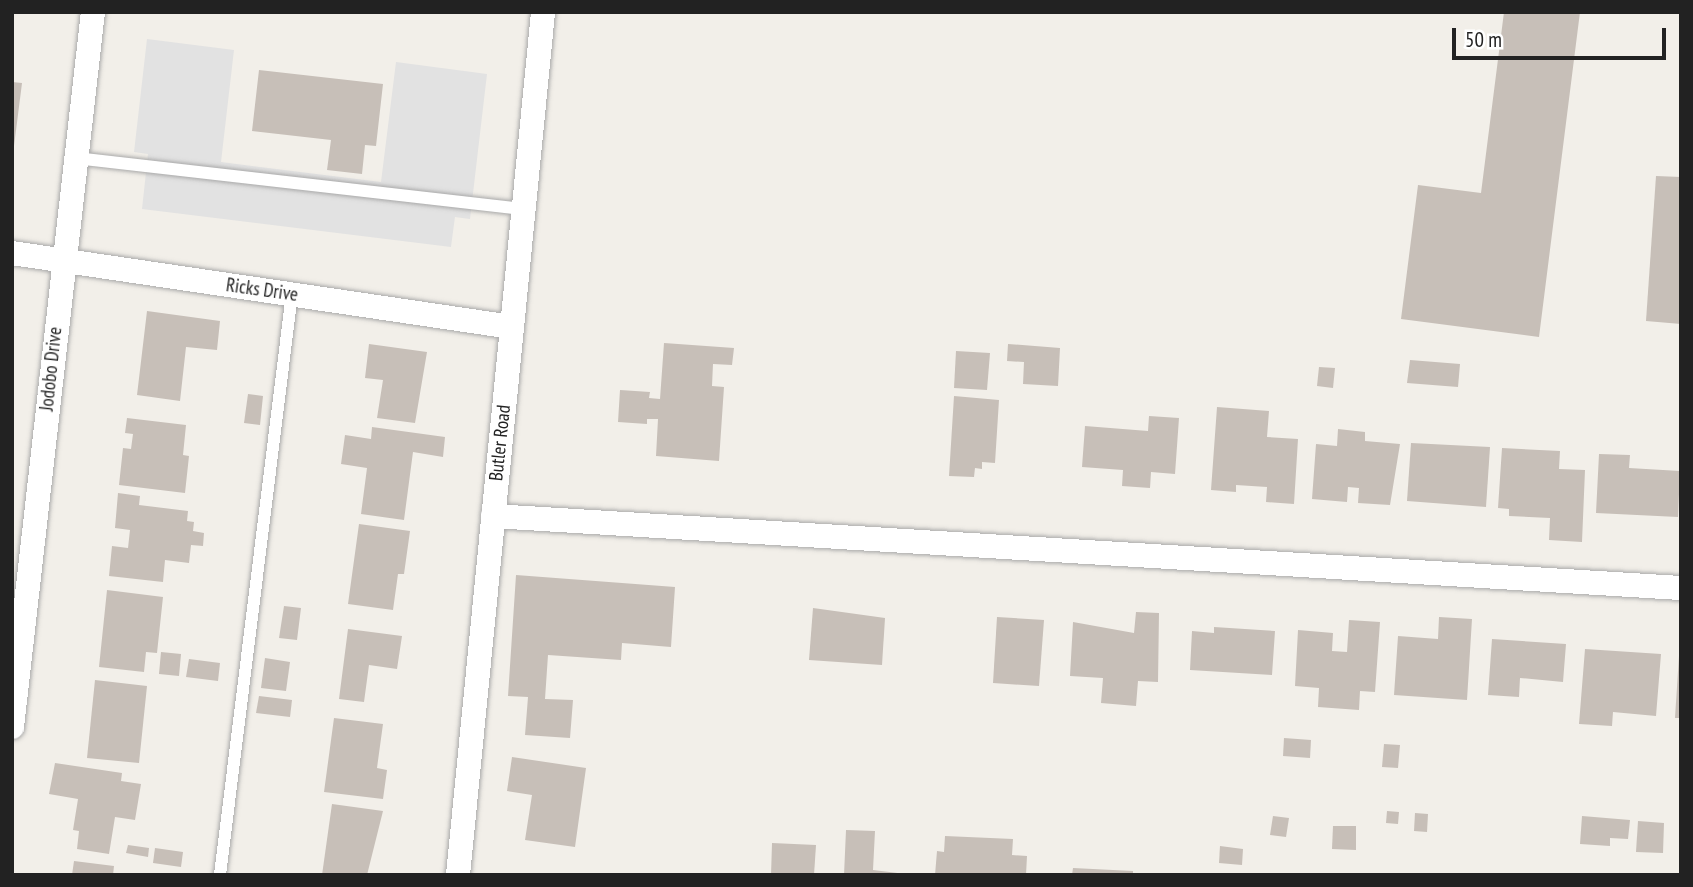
<!DOCTYPE html>
<style>
body{margin:0}
#map{position:relative;width:1693px;height:887px;overflow:hidden;background:#f2efe9;font-family:"PT Sans Narrow",sans-serif}
div>[style]{position:absolute}
.parking>*{inset:0;background:#e2e2e2}
.building>*{inset:0;background:#c7bfb8}
.roads{filter:drop-shadow(0 0 2px #a9a9a9) drop-shadow(0 0 2px #a9a9a9)}
.service>*{height:12px;margin:-6px;padding:0 6px;transform-origin:6px;border-radius:6px;background:#fff}
.minor>*{height:24px;margin:-12px;padding:0 12px;transform-origin:12px;border-radius:12px;background:#fff}
span{translate:-50% -50%;white-space:nowrap;text-align:center;line-height:1.15;-webkit-text-stroke:5px #fff;paint-order:stroke}
.street-label{font-size:19px;color:#222}
.frame{position:absolute;inset:0;border:14px solid #222;pointer-events:none}
.scale{position:absolute;left:1452px;top:28px;width:214px;height:32px;box-sizing:border-box;border:4px solid #222;border-top:0;padding-left:9px;font-size:21px;line-height:24px;white-space:nowrap;color:#222;-webkit-text-stroke:5px #fff;paint-order:stroke}
</style>
<div id="map">
<div class="parking">
<i style="clip-path:polygon(147px 39px,234px 50px,221px 162px,381px 182px,396px 62px,487px 74px,470px 219px,455px 217px,451px 247px,142px 209px,148px 154px,134px 152px)"></i>
</div>
<div class="building">
<i style="clip-path:polygon(1504px 12px,1580px 12px,1539px 337px,1401px 319px,1418px 185px,1481px 193px)"></i>
<i style="clip-path:polygon(259px 70px,383px 84px,376px 146px,365px 145px,362px 174px,327px 170px,331px 140px,252px 131px)"></i>
<i style="clip-path:polygon(12px 82px,22px 83px,14px 146px,12px 146px)"></i>
<i style="clip-path:polygon(1656px 176px,1681px 177px,1681px 324px,1646px 321px)"></i>
<i style="clip-path:polygon(147px 311px,220px 321px,217px 350px,186px 347px,180px 401px,137px 395px)"></i>
<i style="clip-path:polygon(664px 343px,734px 348px,732px 365px,713px 364px,712px 386px,724px 387px,719px 461px,656px 456px,658px 419px,647px 419px,647px 424px,618px 422px,620px 390px,650px 392px,649px 398px,660px 399px)"></i>
<i style="clip-path:polygon(369px 344px,427px 352px,415px 423px,377px 418px,383px 380px,365px 378px)"></i>
<i style="clip-path:polygon(1008px 344px,1060px 348px,1058px 386px,1023px 384px,1024px 362px,1007px 361px)"></i>
<i style="clip-path:polygon(956px 351px,990px 353px,987px 390px,954px 388px)"></i>
<i style="clip-path:polygon(1410px 360px,1460px 364px,1458px 387px,1407px 383px)"></i>
<i style="clip-path:polygon(1319px 367px,1335px 368px,1333px 388px,1317px 386px)"></i>
<i style="clip-path:polygon(248px 394px,263px 396px,260px 425px,244px 423px)"></i>
<i style="clip-path:polygon(954px 396px,999px 400px,995px 463px,982px 462px,982px 469px,975px 468px,974px 477px,949px 476px)"></i>
<i style="clip-path:polygon(1217px 407px,1269px 411px,1267px 437px,1298px 439px,1294px 504px,1266px 502px,1267px 487px,1236px 485px,1236px 492px,1211px 490px)"></i>
<i style="clip-path:polygon(1149px 416px,1179px 418px,1175px 474px,1151px 472px,1150px 488px,1122px 486px,1123px 470px,1082px 467px,1085px 426px,1148px 431px)"></i>
<i style="clip-path:polygon(127px 418px,186px 425px,183px 455px,189px 456px,185px 493px,119px 485px,123px 448px,131px 449px,133px 434px,125px 433px)"></i>
<i style="clip-path:polygon(372px 427px,445px 437px,443px 457px,413px 452px,404px 520px,361px 514px,367px 468px,341px 464px,345px 435px,371px 439px)"></i>
<i style="clip-path:polygon(1338px 429px,1365px 432px,1365px 441px,1400px 444px,1390px 505px,1358px 503px,1359px 488px,1348px 487px,1347px 502px,1312px 499px,1316px 444px,1337px 446px)"></i>
<i style="clip-path:polygon(1411px 443px,1490px 447px,1486px 507px,1407px 501px)"></i>
<i style="clip-path:polygon(1502px 448px,1560px 451px,1559px 469px,1585px 470px,1582px 542px,1549px 540px,1550px 518px,1509px 516px,1509px 509px,1498px 508px)"></i>
<i style="clip-path:polygon(1599px 454px,1630px 455px,1629px 468px,1680px 471px,1678px 517px,1596px 513px)"></i>
<i style="clip-path:polygon(118px 493px,140px 496px,139px 505px,188px 511px,187px 521px,194px 522px,193px 531px,204px 533px,203px 546px,191px 545px,189px 563px,165px 560px,163px 582px,109px 576px,112px 546px,128px 548px,130px 530px,115px 528px)"></i>
<i style="clip-path:polygon(359px 524px,410px 531px,404px 574px,398px 574px,393px 610px,348px 604px)"></i>
<i style="clip-path:polygon(516px 575px,675px 587px,671px 647px,622px 643px,621px 660px,548px 655px,545px 699px,573px 700px,570px 738px,525px 735px,528px 697px,508px 696px)"></i>
<i style="clip-path:polygon(107px 590px,163px 597px,157px 653px,146px 652px,144px 672px,99px 667px)"></i>
<i style="clip-path:polygon(284px 606px,301px 608px,297px 640px,279px 638px)"></i>
<i style="clip-path:polygon(813px 608px,885px 618px,882px 665px,809px 660px)"></i>
<i style="clip-path:polygon(1136px 612px,1159px 613px,1158px 682px,1138px 681px,1136px 706px,1101px 703px,1103px 678px,1070px 676px,1073px 622px,1134px 633px)"></i>
<i style="clip-path:polygon(997px 617px,1044px 620px,1039px 686px,993px 683px)"></i>
<i style="clip-path:polygon(1439px 617px,1472px 619px,1467px 700px,1394px 695px,1398px 636px,1438px 639px)"></i>
<i style="clip-path:polygon(1349px 620px,1380px 622px,1375px 692px,1360px 691px,1359px 710px,1318px 707px,1319px 688px,1295px 686px,1298px 630px,1333px 633px,1332px 651px,1347px 652px)"></i>
<i style="clip-path:polygon(1214px 627px,1275px 631px,1272px 675px,1190px 670px,1192px 631px,1214px 633px)"></i>
<i style="clip-path:polygon(348px 629px,402px 636px,397px 669px,369px 665px,364px 702px,339px 699px)"></i>
<i style="clip-path:polygon(1492px 639px,1566px 644px,1563px 682px,1520px 678px,1519px 697px,1488px 695px)"></i>
<i style="clip-path:polygon(1585px 649px,1661px 654px,1656px 716px,1613px 712px,1612px 726px,1579px 724px)"></i>
<i style="clip-path:polygon(161px 652px,181px 654px,179px 676px,159px 674px)"></i>
<i style="clip-path:polygon(1679px 656px,1681px 656px,1681px 718px,1675px 718px)"></i>
<i style="clip-path:polygon(265px 658px,290px 662px,286px 691px,261px 688px)"></i>
<i style="clip-path:polygon(189px 659px,220px 663px,218px 681px,186px 677px)"></i>
<i style="clip-path:polygon(95px 680px,147px 686px,139px 763px,87px 758px)"></i>
<i style="clip-path:polygon(259px 696px,292px 700px,290px 717px,256px 713px)"></i>
<i style="clip-path:polygon(334px 718px,383px 724px,377px 768px,387px 770px,383px 799px,324px 792px)"></i>
<i style="clip-path:polygon(1284px 738px,1311px 740px,1310px 758px,1283px 756px)"></i>
<i style="clip-path:polygon(1384px 744px,1400px 745px,1398px 768px,1382px 767px)"></i>
<i style="clip-path:polygon(512px 757px,586px 768px,575px 847px,525px 840px,532px 795px,507px 791px)"></i>
<i style="clip-path:polygon(55px 763px,122px 773px,121px 781px,141px 784px,135px 820px,115px 817px,109px 854px,77px 849px,79px 831px,73px 830px,78px 799px,49px 794px)"></i>
<i style="clip-path:polygon(332px 804px,383px 811px,367px 875px,322px 875px)"></i>
<i style="clip-path:polygon(1387px 811px,1399px 812px,1398px 824px,1386px 823px)"></i>
<i style="clip-path:polygon(1415px 813px,1428px 814px,1427px 832px,1414px 831px)"></i>
<i style="clip-path:polygon(1273px 816px,1289px 818px,1286px 837px,1270px 835px)"></i>
<i style="clip-path:polygon(1582px 816px,1630px 820px,1628px 839px,1610px 838px,1610px 846px,1580px 844px)"></i>
<i style="clip-path:polygon(1638px 821px,1664px 823px,1663px 853px,1636px 852px)"></i>
<i style="clip-path:polygon(1333px 826px,1356px 826px,1356px 850px,1332px 849px)"></i>
<i style="clip-path:polygon(846px 830px,875px 831px,873px 870px,914px 875px,844px 875px)"></i>
<i style="clip-path:polygon(945px 836px,1013px 839px,1012px 855px,1027px 856px,1026px 875px,935px 875px,937px 851px,944px 852px)"></i>
<i style="clip-path:polygon(772px 843px,816px 845px,814px 875px,771px 875px)"></i>
<i style="clip-path:polygon(128px 845px,149px 848px,148px 857px,126px 853px)"></i>
<i style="clip-path:polygon(1220px 846px,1243px 849px,1242px 865px,1219px 863px)"></i>
<i style="clip-path:polygon(155px 848px,183px 852px,181px 867px,153px 863px)"></i>
<i style="clip-path:polygon(74px 861px,114px 866px,113px 875px,72px 875px)"></i>
<i style="clip-path:polygon(1073px 868px,1133px 871px,1133px 875px,1072px 875px)"></i>
</div>
<div class="roads">
<div class="service">
<i style="left:75px;top:158px;width:451px;rotate:6.5deg"></i>
<i style="left:220px;top:875px;width:585px;rotate:-82.94deg"></i>
</div>
<div class="minor">
<i style="left:12px;top:253px;width:505px;rotate:8.42deg"></i>
<i style="left:493px;top:516px;width:1190px;rotate:3.47deg"></i>
<i style="left:12px;top:727px;width:720px;rotate:-83.54deg"></i>
<i style="left:458px;top:875px;width:867px;rotate:-84.37deg"></i>
</div>
</div>
<div class="street-label">
<span style="left:262px;top:290px;rotate:8deg">Ricks Drive</span>
<span style="left:51px;top:369px;rotate:-84deg">Jodobo Drive</span>
<span style="left:500px;top:443px;rotate:-84deg">Butler Road</span>
</div>
<div class="frame"></div>
<div class="scale">50 m</div>
</div>
